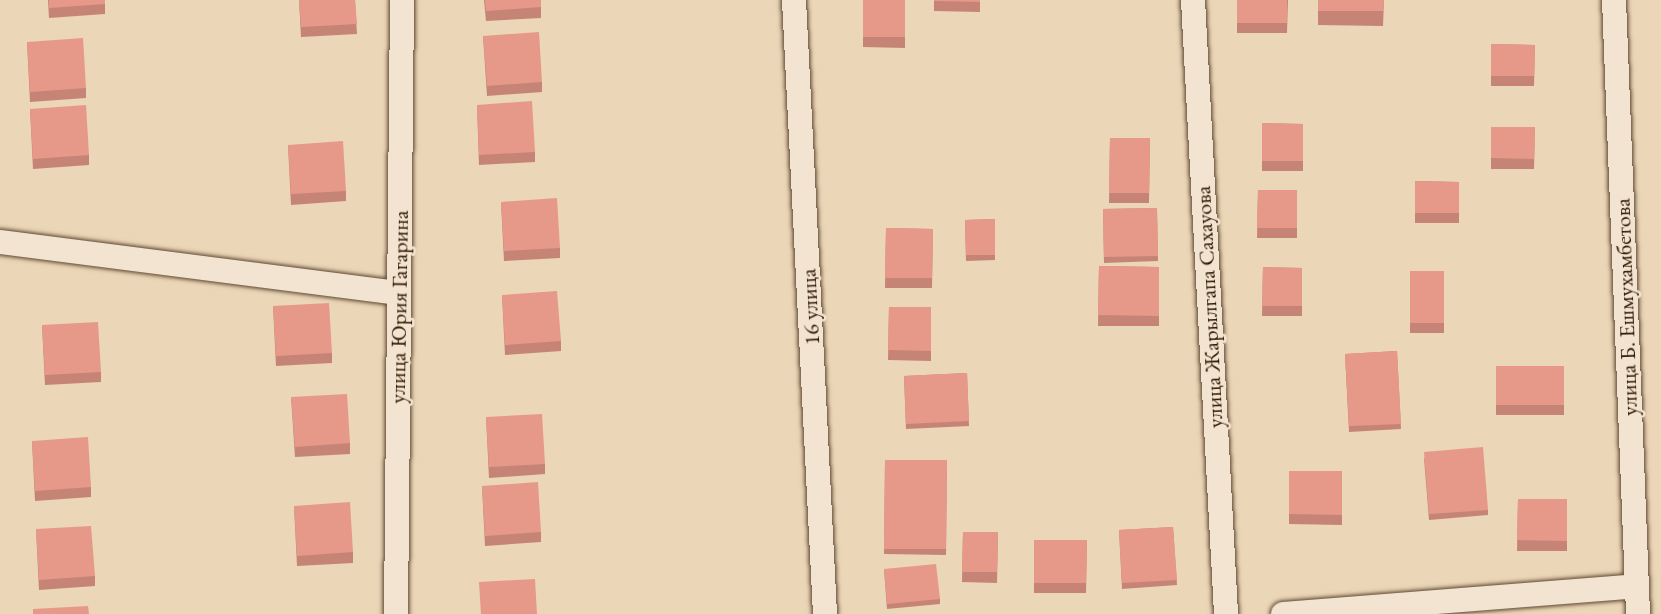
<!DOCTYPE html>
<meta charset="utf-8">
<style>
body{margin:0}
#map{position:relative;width:1661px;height:614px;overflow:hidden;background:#ebd6b7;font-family:"EB Garamond",serif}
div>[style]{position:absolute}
.roads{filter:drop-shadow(0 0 2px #604932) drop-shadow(0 0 2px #604932)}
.street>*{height:24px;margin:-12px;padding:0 12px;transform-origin:12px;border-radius:12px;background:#f2e4d0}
.wall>*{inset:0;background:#c68476}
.building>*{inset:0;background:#e69989}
span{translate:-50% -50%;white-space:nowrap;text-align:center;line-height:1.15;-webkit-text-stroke:5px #f2e4d0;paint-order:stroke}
.street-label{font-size:22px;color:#311a05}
</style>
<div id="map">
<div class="roads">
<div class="street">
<i style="left:794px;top:0;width:615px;rotate:87.11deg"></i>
<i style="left:1193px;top:0;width:615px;rotate:86.92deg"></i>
<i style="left:1614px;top:0;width:614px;rotate:87.76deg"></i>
<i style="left:0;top:242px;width:402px;rotate:7.3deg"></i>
<i style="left:396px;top:614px;width:614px;rotate:-89.44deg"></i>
<i style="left:1283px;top:614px;width:355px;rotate:-4.5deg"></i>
</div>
</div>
<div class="wall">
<i style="clip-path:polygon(48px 0,105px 0,105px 14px,49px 18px)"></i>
<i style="clip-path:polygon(299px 0,355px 0,357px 34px,301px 37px)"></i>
<i style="clip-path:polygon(484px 0,541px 0,541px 18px,486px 21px)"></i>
<i style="clip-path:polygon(863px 0,905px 0,905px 48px,863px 47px)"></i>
<i style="clip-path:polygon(934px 0,980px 0,980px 12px,934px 11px)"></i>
<i style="clip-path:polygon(1237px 0,1288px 0,1287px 33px,1237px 33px)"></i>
<i style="clip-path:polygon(1318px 0,1384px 0,1383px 26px,1318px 25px)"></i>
<i style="clip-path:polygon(483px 36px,542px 82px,542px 92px,487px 96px)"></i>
<i style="clip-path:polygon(27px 42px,86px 88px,86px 98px,30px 102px)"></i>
<i style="clip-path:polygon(1491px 44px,1535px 45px,1534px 86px,1491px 86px)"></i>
<i style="clip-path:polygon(477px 105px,535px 152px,535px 162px,479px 165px)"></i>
<i style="clip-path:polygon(30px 109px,89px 155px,89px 165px,33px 169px)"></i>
<i style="clip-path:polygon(1262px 123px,1303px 124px,1303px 171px,1262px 171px)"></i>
<i style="clip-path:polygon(1491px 127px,1535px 127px,1534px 169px,1491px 169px)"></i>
<i style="clip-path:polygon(1110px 138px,1150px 138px,1149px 203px,1109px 203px)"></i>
<i style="clip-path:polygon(288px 145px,346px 191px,346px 201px,291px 205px)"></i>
<i style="clip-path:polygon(1415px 181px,1459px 182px,1459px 223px,1415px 223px)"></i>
<i style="clip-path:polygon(1258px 190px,1297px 190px,1297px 238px,1257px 238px)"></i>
<i style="clip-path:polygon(501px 202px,560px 248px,560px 258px,504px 261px)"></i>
<i style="clip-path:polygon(1157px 208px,1158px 261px,1104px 263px,1103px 209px)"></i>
<i style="clip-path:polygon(995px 219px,995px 260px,966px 261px,965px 220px)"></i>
<i style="clip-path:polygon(886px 228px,933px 229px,932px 288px,885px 288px)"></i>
<i style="clip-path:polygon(1099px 266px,1159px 267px,1159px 326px,1098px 326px)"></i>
<i style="clip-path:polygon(1263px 267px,1302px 268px,1302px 316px,1262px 316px)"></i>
<i style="clip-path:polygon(1410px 271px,1444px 271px,1444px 333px,1410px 333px)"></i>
<i style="clip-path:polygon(502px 295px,561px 341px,561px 351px,505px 355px)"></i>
<i style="clip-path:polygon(273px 306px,332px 353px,332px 363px,276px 366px)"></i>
<i style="clip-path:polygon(889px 307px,931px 307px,931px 361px,888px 360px)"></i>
<i style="clip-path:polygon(42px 325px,101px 372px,101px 382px,45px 385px)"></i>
<i style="clip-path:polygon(1397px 351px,1401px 429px,1349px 432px,1345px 354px)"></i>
<i style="clip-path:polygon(1496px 366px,1564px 366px,1564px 415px,1496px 415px)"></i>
<i style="clip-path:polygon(967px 373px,969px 426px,906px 429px,904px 376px)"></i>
<i style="clip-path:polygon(291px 397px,350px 443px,350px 454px,295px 457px)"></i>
<i style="clip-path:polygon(486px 417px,545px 464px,545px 474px,489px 478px)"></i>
<i style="clip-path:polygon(32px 441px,91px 487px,91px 497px,35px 501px)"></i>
<i style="clip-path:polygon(1424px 458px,1488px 510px,1488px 515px,1429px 520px)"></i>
<i style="clip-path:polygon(885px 460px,947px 460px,946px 555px,884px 554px)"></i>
<i style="clip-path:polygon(1289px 471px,1342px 471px,1342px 525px,1289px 524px)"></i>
<i style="clip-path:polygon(482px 486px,541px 532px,541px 542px,485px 546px)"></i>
<i style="clip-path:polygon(1518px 499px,1567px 499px,1567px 551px,1517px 551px)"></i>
<i style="clip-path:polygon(294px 506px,353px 552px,353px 563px,297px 566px)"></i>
<i style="clip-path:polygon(1173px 527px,1177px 585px,1122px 589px,1119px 530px)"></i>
<i style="clip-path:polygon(36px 529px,95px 576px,95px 586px,39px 590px)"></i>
<i style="clip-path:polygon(963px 532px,998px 532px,997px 583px,962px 582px)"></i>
<i style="clip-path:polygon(1034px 540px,1087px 540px,1086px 593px,1034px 593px)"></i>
<i style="clip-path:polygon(884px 569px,940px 599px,940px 604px,887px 609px)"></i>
</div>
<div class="building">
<i style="clip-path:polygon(49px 0,105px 0,105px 4px,49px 8px)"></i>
<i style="clip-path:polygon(299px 0,355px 0,357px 24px,301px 27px)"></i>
<i style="clip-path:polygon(485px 0,541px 0,541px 7px,486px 11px)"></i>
<i style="clip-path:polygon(863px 0,905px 0,905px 37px,863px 37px)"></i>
<i style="clip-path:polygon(934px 0,980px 0,980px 2px,934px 1px)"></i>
<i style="clip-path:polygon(1237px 0,1287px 0,1287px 23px,1237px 23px)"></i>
<i style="clip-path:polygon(1318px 0,1384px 0,1383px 11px,1318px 11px)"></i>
<i style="clip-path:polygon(539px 32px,542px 82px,487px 86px,483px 36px)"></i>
<i style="clip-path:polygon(83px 38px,86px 88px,30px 92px,27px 42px)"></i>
<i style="clip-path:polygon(1491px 44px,1535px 45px,1534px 76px,1491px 76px)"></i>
<i style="clip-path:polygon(532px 101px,535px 152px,479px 155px,477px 105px)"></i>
<i style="clip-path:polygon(86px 105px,89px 155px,33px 159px,30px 109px)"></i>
<i style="clip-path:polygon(1262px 123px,1303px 124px,1303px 161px,1262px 161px)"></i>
<i style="clip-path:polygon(1491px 127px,1535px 127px,1534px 159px,1491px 158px)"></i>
<i style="clip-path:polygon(1110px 138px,1150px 138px,1149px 193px,1109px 193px)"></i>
<i style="clip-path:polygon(343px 141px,346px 191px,291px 194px,288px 145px)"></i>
<i style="clip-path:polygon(1415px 181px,1459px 182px,1459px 213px,1415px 213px)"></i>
<i style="clip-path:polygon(1258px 190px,1297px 190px,1297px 228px,1257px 228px)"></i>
<i style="clip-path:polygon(557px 198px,560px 248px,504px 251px,501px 202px)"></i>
<i style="clip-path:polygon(1157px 208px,1158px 256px,1104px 257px,1103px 209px)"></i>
<i style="clip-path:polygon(995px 219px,995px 255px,966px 255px,965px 220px)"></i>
<i style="clip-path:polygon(886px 228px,933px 229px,932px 278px,885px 278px)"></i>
<i style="clip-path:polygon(1099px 266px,1159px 267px,1159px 316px,1098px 315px)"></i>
<i style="clip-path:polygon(1263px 267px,1302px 268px,1302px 306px,1262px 306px)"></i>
<i style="clip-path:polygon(1410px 271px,1444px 271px,1444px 323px,1410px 323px)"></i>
<i style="clip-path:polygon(557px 291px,561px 341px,505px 345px,502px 295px)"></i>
<i style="clip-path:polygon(329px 303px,332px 353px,276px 356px,273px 306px)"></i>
<i style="clip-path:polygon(889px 307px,931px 307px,931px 351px,888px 350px)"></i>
<i style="clip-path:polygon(98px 322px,101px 372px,45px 375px,42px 325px)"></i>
<i style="clip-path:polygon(1397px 351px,1401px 424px,1349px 426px,1345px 354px)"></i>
<i style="clip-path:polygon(1496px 366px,1564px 366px,1564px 405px,1496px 405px)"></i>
<i style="clip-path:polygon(967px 373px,969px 421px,906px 424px,904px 376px)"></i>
<i style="clip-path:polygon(347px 394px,350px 443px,295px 447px,291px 397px)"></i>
<i style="clip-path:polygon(542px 414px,545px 464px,489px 467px,486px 417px)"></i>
<i style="clip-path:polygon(88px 437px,91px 487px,35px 491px,32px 441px)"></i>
<i style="clip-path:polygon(1483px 447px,1488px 510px,1429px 514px,1424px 452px)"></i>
<i style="clip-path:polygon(885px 460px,947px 460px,946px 549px,884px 549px)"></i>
<i style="clip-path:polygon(1289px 471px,1342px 471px,1342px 515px,1289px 514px)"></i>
<i style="clip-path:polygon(538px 482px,541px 532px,485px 536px,482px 486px)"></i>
<i style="clip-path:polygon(1518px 499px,1567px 499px,1567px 541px,1517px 540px)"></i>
<i style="clip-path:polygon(350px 502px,353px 552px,297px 556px,294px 506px)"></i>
<i style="clip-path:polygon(91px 526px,95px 576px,39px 580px,36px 529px)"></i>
<i style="clip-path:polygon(1173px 527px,1177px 580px,1122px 583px,1119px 530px)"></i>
<i style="clip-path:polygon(963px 532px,998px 532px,997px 572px,962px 572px)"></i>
<i style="clip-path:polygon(1034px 540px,1087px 540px,1086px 583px,1034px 583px)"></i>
<i style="clip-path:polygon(936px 564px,940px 599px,887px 604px,884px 569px)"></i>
<i style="clip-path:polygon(535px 579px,537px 614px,481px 614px,479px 582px)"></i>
<i style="clip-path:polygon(88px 606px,89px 614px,33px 614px,33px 609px)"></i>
</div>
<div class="street-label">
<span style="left:399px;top:307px;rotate:-89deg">улица Юрия Гагарина</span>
<span style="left:810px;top:307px;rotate:-93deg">16 улица</span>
<span style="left:1209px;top:307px;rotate:-93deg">улица Жарылгапа Сахауова</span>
<span style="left:1626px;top:307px;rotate:-92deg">улица Б. Ешмухамбетова</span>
</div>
</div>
